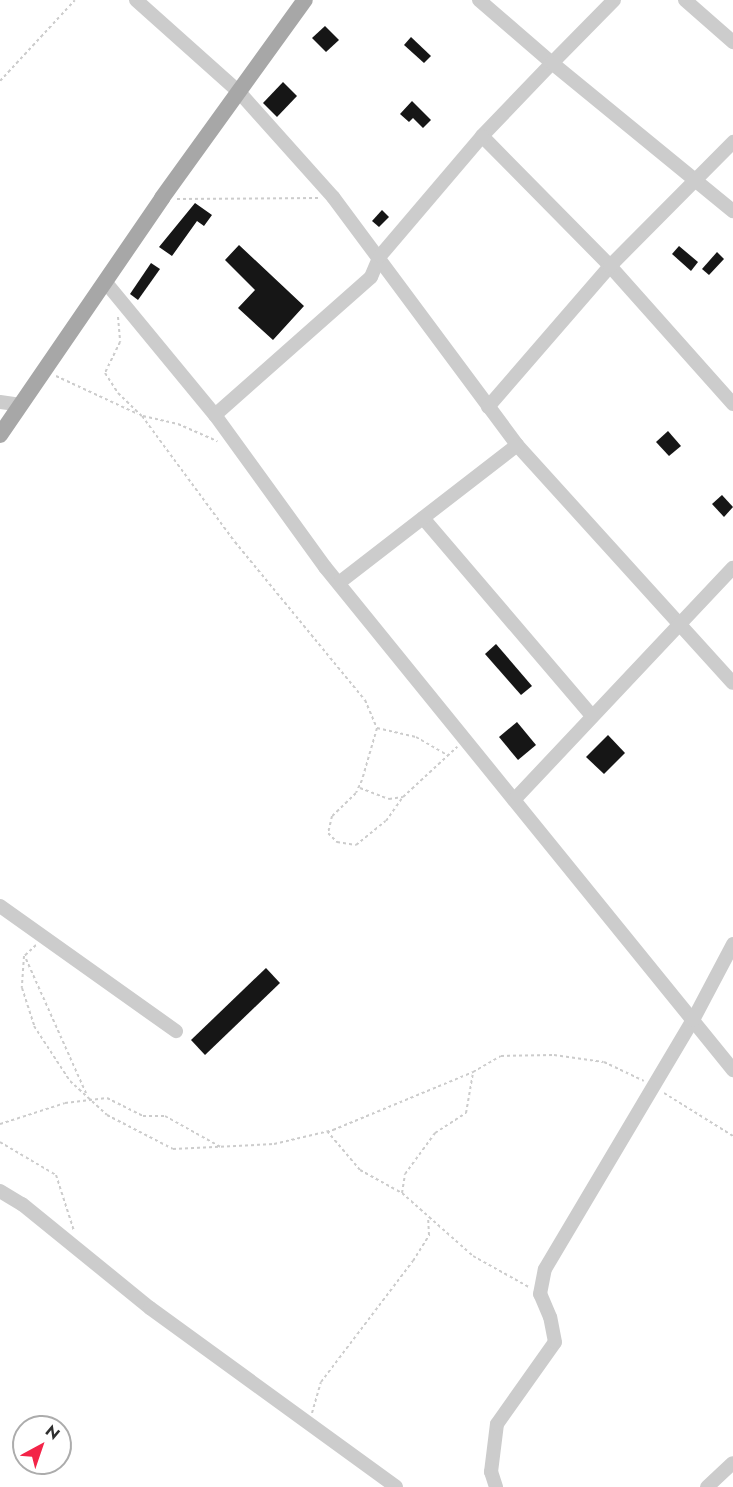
<!DOCTYPE html>
<style>
body{margin:0}
#map{position:relative;width:733px;height:1487px;overflow:hidden;background:#fff;font-family:Jost,sans-serif}
div>[style]{position:absolute}
.building>*{inset:0;background:#161616}
.path>*{height:2px;margin-top:-1px;transform-origin:0;background:repeating-linear-gradient(90deg,#ccc 0 3px,transparent 0 6px)}
.minor>*{height:14px;margin:-7px;padding:0 7px;transform-origin:7px;border-radius:7px;background:#ccc}
.major>*{height:16px;margin:-8px;padding:0 8px;transform-origin:8px;border-radius:8px;background:#a7a7a7}
span{translate:-50% -50%;white-space:nowrap;text-align:center;line-height:1.15;-webkit-text-stroke:6px #fff;paint-order:stroke}
.north{position:absolute;left:12px;top:1415px;width:60px;height:60px;box-sizing:border-box;background:#fff;border:2px solid #acacac;border-radius:50%;rotate:40deg;font-size:16px;font-weight:700;line-height:24px;text-align:center;color:#2f2f2f}
.north::after{content:'';display:block;margin:auto;width:21px;height:27px;background:#f32448;clip-path:polygon(50% 0,100% 100%,50% 72%,0 100%)}
</style>
<div id="map">
<div class="building">
<i style="clip-path:polygon(325px 26px,339px 40px,326px 52px,312px 38px)"></i>
<i style="clip-path:polygon(411px 37px,431px 56px,424px 63px,404px 45px)"></i>
<i style="clip-path:polygon(283px 82px,297px 96px,277px 117px,263px 103px)"></i>
<i style="clip-path:polygon(412px 101px,431px 120px,423px 128px,413px 118px,409px 122px,400px 114px)"></i>
<i style="clip-path:polygon(195px 203px,212px 215px,204px 226px,197px 221px,172px 256px,159px 247px)"></i>
<i style="clip-path:polygon(382px 210px,389px 217px,379px 227px,372px 221px)"></i>
<i style="clip-path:polygon(239px 245px,304px 306px,273px 340px,238px 308px,255px 290px,225px 260px)"></i>
<i style="clip-path:polygon(679px 246px,698px 262px,691px 271px,672px 254px)"></i>
<i style="clip-path:polygon(717px 252px,724px 259px,709px 275px,702px 269px)"></i>
<i style="clip-path:polygon(151px 263px,160px 269px,138px 300px,130px 294px)"></i>
<i style="clip-path:polygon(668px 431px,681px 446px,669px 456px,656px 442px)"></i>
<i style="clip-path:polygon(722px 495px,733px 507px,724px 517px,712px 504px)"></i>
<i style="clip-path:polygon(496px 644px,532px 686px,521px 695px,485px 654px)"></i>
<i style="clip-path:polygon(517px 722px,536px 745px,518px 760px,499px 737px)"></i>
<i style="clip-path:polygon(608px 735px,625px 753px,604px 774px,586px 757px)"></i>
<i style="clip-path:polygon(266px 968px,280px 983px,205px 1055px,191px 1040px)"></i>
</div>
<div class="path">
<i style="left:0;top:81px;width:110px;rotate:-47.2deg"></i>
<i style="left:177px;top:199px;width:141px;rotate:-0.4deg"></i>
<i style="left:118px;top:317px;width:25px;rotate:85deg"></i>
<i style="left:120px;top:342px;width:34px;rotate:116deg"></i>
<i style="left:105px;top:373px;width:24px;rotate:57deg"></i>
<i style="left:118px;top:393px;width:33px;rotate:44deg"></i>
<i style="left:142px;top:416px;width:157px;rotate:53.6deg"></i>
<i style="left:235px;top:542px;width:205px;rotate:50.6deg"></i>
<i style="left:365px;top:700px;width:30px;rotate:67deg"></i>
<i style="left:377px;top:728px;width:54px;rotate:106.1deg"></i>
<i style="left:362px;top:780px;width:14px;rotate:115deg"></i>
<i style="left:356px;top:793px;width:33px;rotate:136deg"></i>
<i style="left:332px;top:816px;width:17px;rotate:103deg"></i>
<i style="left:328px;top:833px;width:13px;rotate:45deg"></i>
<i style="left:337px;top:842px;width:19px;rotate:9deg"></i>
<i style="left:356px;top:845px;width:38px;rotate:-39deg"></i>
<i style="left:386px;top:821px;width:29px;rotate:-55deg"></i>
<i style="left:403px;top:797px;width:74px;rotate:-42.8deg"></i>
<i style="left:56px;top:376px;width:90px;rotate:24.9deg"></i>
<i style="left:143px;top:416px;width:36px;rotate:13deg"></i>
<i style="left:178px;top:424px;width:43px;rotate:23.6deg"></i>
<i style="left:377px;top:728px;width:40px;rotate:13deg"></i>
<i style="left:416px;top:737px;width:36px;rotate:30deg"></i>
<i style="left:360px;top:788px;width:31px;rotate:21deg"></i>
<i style="left:389px;top:799px;width:14px;rotate:-8deg"></i>
<i style="left:36px;top:945px;width:16px;rotate:137deg"></i>
<i style="left:24px;top:956px;width:32px;rotate:94deg"></i>
<i style="left:22px;top:988px;width:40px;rotate:72deg"></i>
<i style="left:34px;top:1026px;width:66px;rotate:56.8deg"></i>
<i style="left:70px;top:1081px;width:50px;rotate:42.6deg"></i>
<i style="left:107px;top:1115px;width:74px;rotate:27.3deg"></i>
<i style="left:173px;top:1149px;width:101px;rotate:-2.8deg"></i>
<i style="left:274px;top:1144px;width:61px;rotate:-13.3deg"></i>
<i style="left:333px;top:1130px;width:152px;rotate:-22.5deg"></i>
<i style="left:473px;top:1072px;width:32px;rotate:-30deg"></i>
<i style="left:501px;top:1056px;width:53px;rotate:-1.1deg"></i>
<i style="left:554px;top:1055px;width:50px;rotate:8deg"></i>
<i style="left:604px;top:1062px;width:44px;rotate:25.4deg"></i>
<i style="left:26px;top:959px;width:147px;rotate:65.9deg"></i>
<i style="left:664px;top:1093px;width:81px;rotate:31.9deg"></i>
<i style="left:0;top:1124px;width:68px;rotate:-17.9deg"></i>
<i style="left:65px;top:1103px;width:42px;rotate:-6.8deg"></i>
<i style="left:107px;top:1098px;width:40px;rotate:26.6deg"></i>
<i style="left:143px;top:1116px;width:22px"></i>
<i style="left:165px;top:1116px;width:64px;rotate:29deg"></i>
<i style="left:327px;top:1131px;width:51px;rotate:49.8deg"></i>
<i style="left:360px;top:1170px;width:48px;rotate:28.7deg"></i>
<i style="left:402px;top:1193px;width:95px;rotate:41.6deg"></i>
<i style="left:473px;top:1256px;width:64px;rotate:29deg"></i>
<i style="left:0;top:1142px;width:65px;rotate:30.5deg"></i>
<i style="left:56px;top:1175px;width:59px;rotate:72.2deg"></i>
<i style="left:402px;top:1193px;width:19px;rotate:-81deg"></i>
<i style="left:405px;top:1174px;width:51px;rotate:-53.8deg"></i>
<i style="left:435px;top:1133px;width:37px;rotate:-33deg"></i>
<i style="left:466px;top:1113px;width:41px;rotate:-80.1deg"></i>
<i style="left:312px;top:1413px;width:32px;rotate:-74deg"></i>
<i style="left:321px;top:1382px;width:152px;rotate:-52.8deg"></i>
<i style="left:413px;top:1261px;width:31px;rotate:-58deg"></i>
<i style="left:429px;top:1235px;width:17px;rotate:-93deg"></i>
</div>
<div class="minor">
<i style="left:136px;top:0;width:140px;rotate:41.8deg"></i>
<i style="left:240px;top:93px;width:140px;rotate:48.2deg"></i>
<i style="left:333px;top:197px;width:309px;rotate:53.4deg"></i>
<i style="left:517px;top:445px;width:321px;rotate:47.8deg"></i>
<i style="left:479px;top:0;width:96px;rotate:40.8deg"></i>
<i style="left:552px;top:63px;width:101px;rotate:133.8deg"></i>
<i style="left:482px;top:136px;width:182px;rotate:45.4deg"></i>
<i style="left:610px;top:266px;width:185px;rotate:48.3deg"></i>
<i style="left:614px;top:0;width:88px;rotate:134.5deg"></i>
<i style="left:552px;top:63px;width:234px;rotate:39.3deg"></i>
<i style="left:685px;top:0;width:64px;rotate:41.2deg"></i>
<i style="left:107px;top:284px;width:170px;rotate:50.5deg"></i>
<i style="left:215px;top:415px;width:188px;rotate:54.1deg"></i>
<i style="left:325px;top:567px;width:648px;rotate:50.95deg"></i>
<i style="left:0;top:402px;width:21px;rotate:8deg"></i>
<i style="left:488px;top:407px;width:186px;rotate:-49.1deg"></i>
<i style="left:610px;top:266px;width:175px;rotate:-45.2deg"></i>
<i style="left:215px;top:415px;width:208px;rotate:-41.5deg"></i>
<i style="left:371px;top:277px;width:23px;rotate:-67deg"></i>
<i style="left:380px;top:256px;width:157px;rotate:-49.6deg"></i>
<i style="left:423px;top:518px;width:260px;rotate:49.5deg"></i>
<i style="left:340px;top:582px;width:224px;rotate:-37.7deg"></i>
<i style="left:514px;top:800px;width:319px;rotate:-46.7deg"></i>
<i style="left:0;top:906px;width:216px;rotate:35.4deg"></i>
<i style="left:0;top:1191px;width:26px;rotate:31deg"></i>
<i style="left:22px;top:1204px;width:165px;rotate:39.1deg"></i>
<i style="left:150px;top:1308px;width:304px;rotate:36deg"></i>
<i style="left:496px;top:1487px;width:16px;rotate:-108deg"></i>
<i style="left:491px;top:1472px;width:48px;rotate:-82.9deg"></i>
<i style="left:497px;top:1424px;width:100px;rotate:-54.7deg"></i>
<i style="left:555px;top:1342px;width:25px;rotate:-101deg"></i>
<i style="left:550px;top:1317px;width:25px;rotate:-113deg"></i>
<i style="left:540px;top:1294px;width:25px;rotate:-79deg"></i>
<i style="left:545px;top:1269px;width:290px;rotate:-59.3deg"></i>
<i style="left:693px;top:1020px;width:86px;rotate:-62.2deg"></i>
<i style="left:707px;top:1487px;width:35px;rotate:-43deg"></i>
</div>
<div class="major">
<i style="left:0;top:435px;width:287px;rotate:-55.6deg"></i>
<i style="left:162px;top:198px;width:244px;rotate:-54.2deg"></i>
</div>
<div class="north">N</div>
</div>
